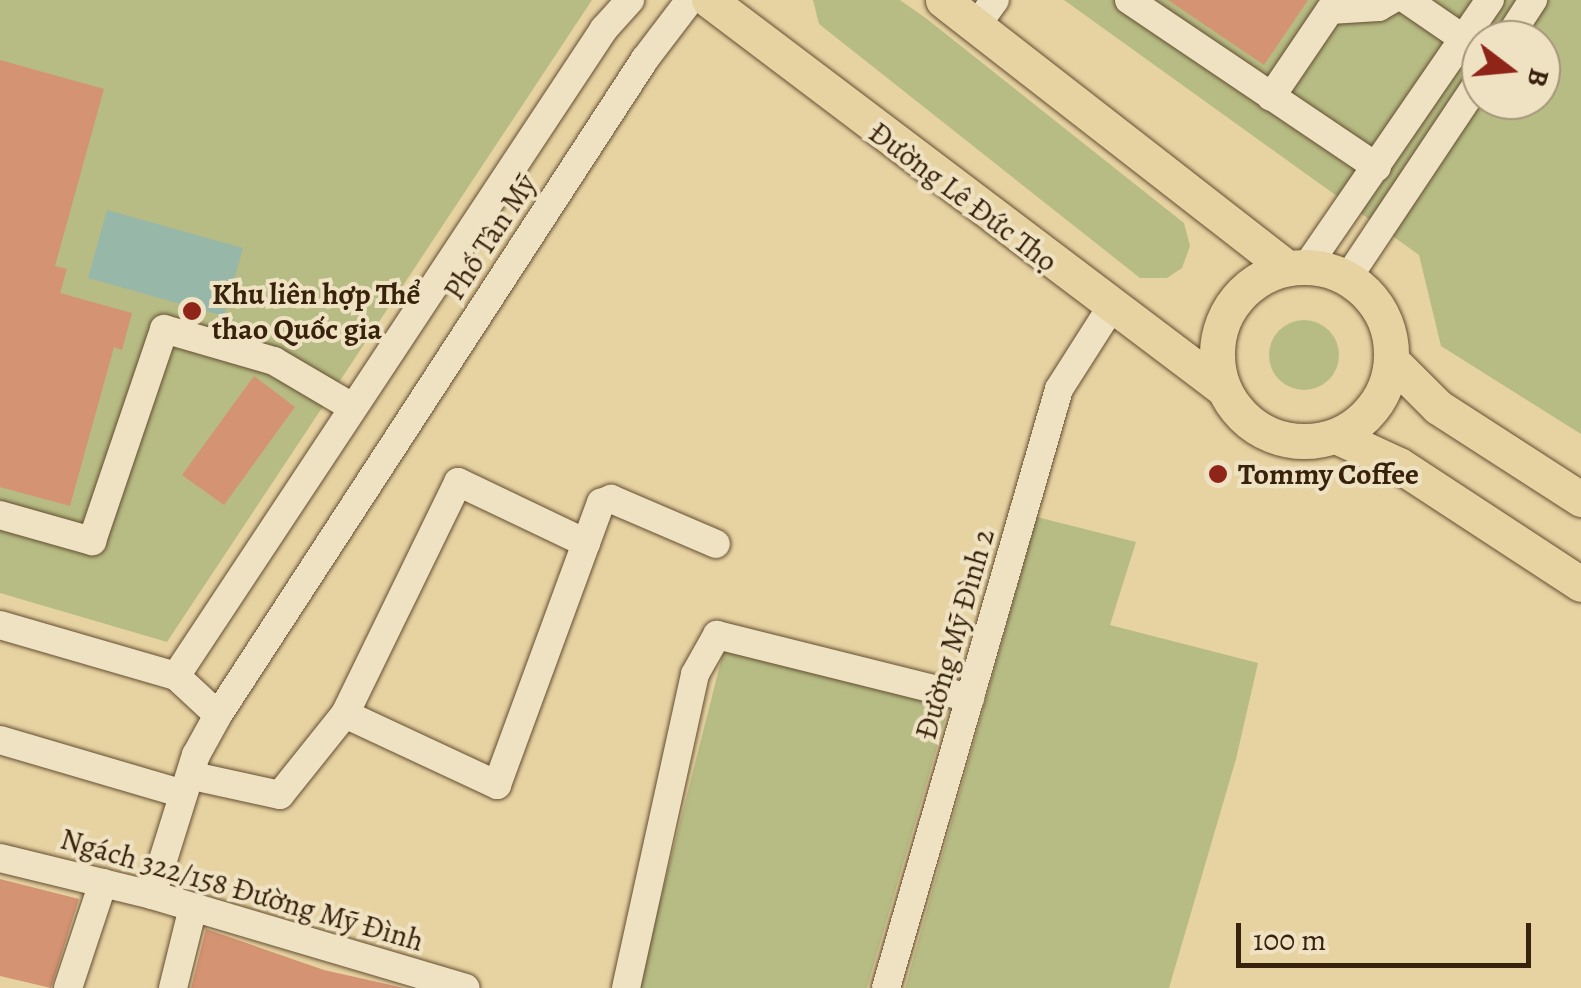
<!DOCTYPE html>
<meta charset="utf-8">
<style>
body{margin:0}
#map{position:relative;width:1581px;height:988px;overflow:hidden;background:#e7d3a2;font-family:Alegreya,serif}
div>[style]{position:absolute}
.green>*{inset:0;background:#b7bc84}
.round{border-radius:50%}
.water>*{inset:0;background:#97b7a9}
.building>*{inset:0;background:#d49372}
.roads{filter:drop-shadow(0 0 2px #644e32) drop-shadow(0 0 2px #644e32)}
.minor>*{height:28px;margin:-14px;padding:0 14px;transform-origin:14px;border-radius:14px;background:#efe2c3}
.major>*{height:35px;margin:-17.5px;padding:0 17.5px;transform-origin:17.5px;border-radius:17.5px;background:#e7d3a2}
.major>.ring{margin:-17.5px;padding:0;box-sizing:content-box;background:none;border:35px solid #e7d3a2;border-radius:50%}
.dots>*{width:28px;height:28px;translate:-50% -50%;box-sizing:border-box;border:5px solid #efe2c3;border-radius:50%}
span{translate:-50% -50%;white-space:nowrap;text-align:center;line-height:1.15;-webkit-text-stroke:8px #efe2c3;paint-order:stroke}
.street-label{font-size:30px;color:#38220c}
.poi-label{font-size:30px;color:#38220c;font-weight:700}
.left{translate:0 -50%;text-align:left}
.north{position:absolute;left:1461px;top:20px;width:100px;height:100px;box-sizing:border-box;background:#efe2c3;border:2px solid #a6957a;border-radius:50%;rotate:106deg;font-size:28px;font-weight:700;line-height:40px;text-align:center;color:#38220c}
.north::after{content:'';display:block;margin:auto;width:35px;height:45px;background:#8f2418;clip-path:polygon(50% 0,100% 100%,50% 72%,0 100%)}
.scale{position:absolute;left:1236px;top:923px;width:295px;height:45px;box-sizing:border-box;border:5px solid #38220c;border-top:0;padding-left:12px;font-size:30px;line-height:35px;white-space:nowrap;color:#38220c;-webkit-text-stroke:8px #efe2c3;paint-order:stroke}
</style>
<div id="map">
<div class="green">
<i style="clip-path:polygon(0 0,592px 0,167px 642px,0 593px)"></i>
<i style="clip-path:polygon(813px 0,900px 0,927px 19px,1184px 223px,1190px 246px,1182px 268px,1167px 278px,1140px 278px,819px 24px)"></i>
<i style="clip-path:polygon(evenodd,1064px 0,1581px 0,1581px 434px,1441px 346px,1419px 255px,1064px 0,1481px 40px,1541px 40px,1541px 100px,1481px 100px,1481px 40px)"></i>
<i class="round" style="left:1269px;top:320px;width:70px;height:70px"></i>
<i style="clip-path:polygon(1037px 517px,1136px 542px,1110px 625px,1258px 663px,1236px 759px,1169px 988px,905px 988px)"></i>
<i style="clip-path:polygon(724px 649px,949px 706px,867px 988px,638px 988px)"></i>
</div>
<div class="water">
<i style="clip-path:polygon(107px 210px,243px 248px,224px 316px,88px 278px)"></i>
</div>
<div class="building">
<i style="clip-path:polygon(1168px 0,1308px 0,1264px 65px)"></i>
<i style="clip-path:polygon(0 60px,104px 89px,55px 266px,67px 269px,60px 293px,132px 313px,122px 350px,114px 347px,70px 506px,0 487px)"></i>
<i style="clip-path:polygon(254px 376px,295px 407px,224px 505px,182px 475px)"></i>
<i style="clip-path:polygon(0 879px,79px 899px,51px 988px,0 976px)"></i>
<i style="clip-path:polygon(206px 929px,324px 970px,404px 988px,191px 988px)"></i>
</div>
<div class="roads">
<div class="minor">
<i style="left:1129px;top:0;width:299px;rotate:34deg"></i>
<i style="left:1407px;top:0;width:69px;rotate:34.4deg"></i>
<i style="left:976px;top:26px;width:32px;rotate:-54deg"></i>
<i style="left:1507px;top:40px;width:48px;rotate:-57deg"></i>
<i style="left:1271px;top:97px;width:105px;rotate:-55.9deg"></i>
<i style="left:1330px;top:10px;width:49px;rotate:-3.5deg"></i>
<i style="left:1379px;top:7px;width:14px;rotate:-30deg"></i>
<i style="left:1307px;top:266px;width:323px;rotate:-55.5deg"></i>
<i style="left:1347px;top:279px;width:242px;rotate:-56.3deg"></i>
<i style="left:0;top:515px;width:96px;rotate:15.8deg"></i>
<i style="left:92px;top:541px;width:224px;rotate:-71.2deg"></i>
<i style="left:164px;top:329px;width:115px;rotate:16.2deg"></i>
<i style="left:274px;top:361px;width:91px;rotate:30.5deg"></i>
<i style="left:0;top:625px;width:183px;rotate:16.2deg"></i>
<i style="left:176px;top:676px;width:57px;rotate:42.9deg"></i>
<i style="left:176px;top:676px;width:776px;rotate:-56.51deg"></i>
<i style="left:604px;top:29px;width:39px;rotate:-48deg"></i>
<i style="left:345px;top:714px;width:258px;rotate:-64deg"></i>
<i style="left:458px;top:482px;width:142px;rotate:25.5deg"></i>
<i style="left:0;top:740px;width:191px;rotate:16.4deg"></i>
<i style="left:193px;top:776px;width:89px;rotate:12.3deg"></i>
<i style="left:280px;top:795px;width:104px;rotate:-51.3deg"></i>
<i style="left:345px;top:714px;width:168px;rotate:25deg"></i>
<i style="left:497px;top:785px;width:301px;rotate:-69.8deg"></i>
<i style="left:601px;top:503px;width:11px;rotate:-22deg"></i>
<i style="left:611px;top:499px;width:114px;rotate:23.2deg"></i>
<i style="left:0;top:858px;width:156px;rotate:13.7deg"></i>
<i style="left:152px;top:895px;width:327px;rotate:16.5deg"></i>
<i style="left:152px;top:895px;width:147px;rotate:-72.6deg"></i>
<i style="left:196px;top:755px;width:46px;rotate:-61.2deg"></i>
<i style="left:218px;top:715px;width:783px;rotate:-56.94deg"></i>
<i style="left:645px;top:59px;width:74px;rotate:-52.7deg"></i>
<i style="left:68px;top:988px;width:111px;rotate:-71.6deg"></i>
<i style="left:173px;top:988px;width:79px;rotate:-76.1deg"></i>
<i style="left:626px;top:988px;width:321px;rotate:-77.6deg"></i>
<i style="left:695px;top:674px;width:45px;rotate:-60.6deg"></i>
<i style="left:717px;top:635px;width:261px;rotate:14deg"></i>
<i style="left:886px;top:988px;width:623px;rotate:-73.89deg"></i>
<i style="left:1059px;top:389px;width:95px;rotate:-57.5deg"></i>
</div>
<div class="major">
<i style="left:709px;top:0;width:642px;rotate:37.08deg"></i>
<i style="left:943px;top:0;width:436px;rotate:37.9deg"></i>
<i class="ring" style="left:1217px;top:267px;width:139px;height:139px"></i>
<i style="left:1391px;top:360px;width:66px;rotate:45deg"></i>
<i style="left:1438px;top:407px;width:170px;rotate:32.8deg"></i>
<i style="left:1336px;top:436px;width:69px;rotate:24.7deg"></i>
<i style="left:1399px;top:465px;width:217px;rotate:33.2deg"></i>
</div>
</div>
<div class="dots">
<i style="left:192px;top:311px;background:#8f2418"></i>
<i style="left:1218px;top:474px;background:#8f2418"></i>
</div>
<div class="street-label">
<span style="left:963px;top:197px;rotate:37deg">Đường Lê Đức Thọ</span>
<span style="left:490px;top:237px;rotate:-57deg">Phố Tân Mỹ</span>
<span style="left:955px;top:634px;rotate:-74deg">Đường Mỹ Đình 2</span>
<span style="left:242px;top:890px;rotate:16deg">Ngách 322/158 Đường Mỹ Đình</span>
</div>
<div class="poi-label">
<span class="left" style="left:212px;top:311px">Khu liên hợp Thể<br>thao Quốc gia</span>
<span class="left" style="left:1238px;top:474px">Tommy Coffee</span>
</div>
<div class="north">B</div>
<div class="scale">100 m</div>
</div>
